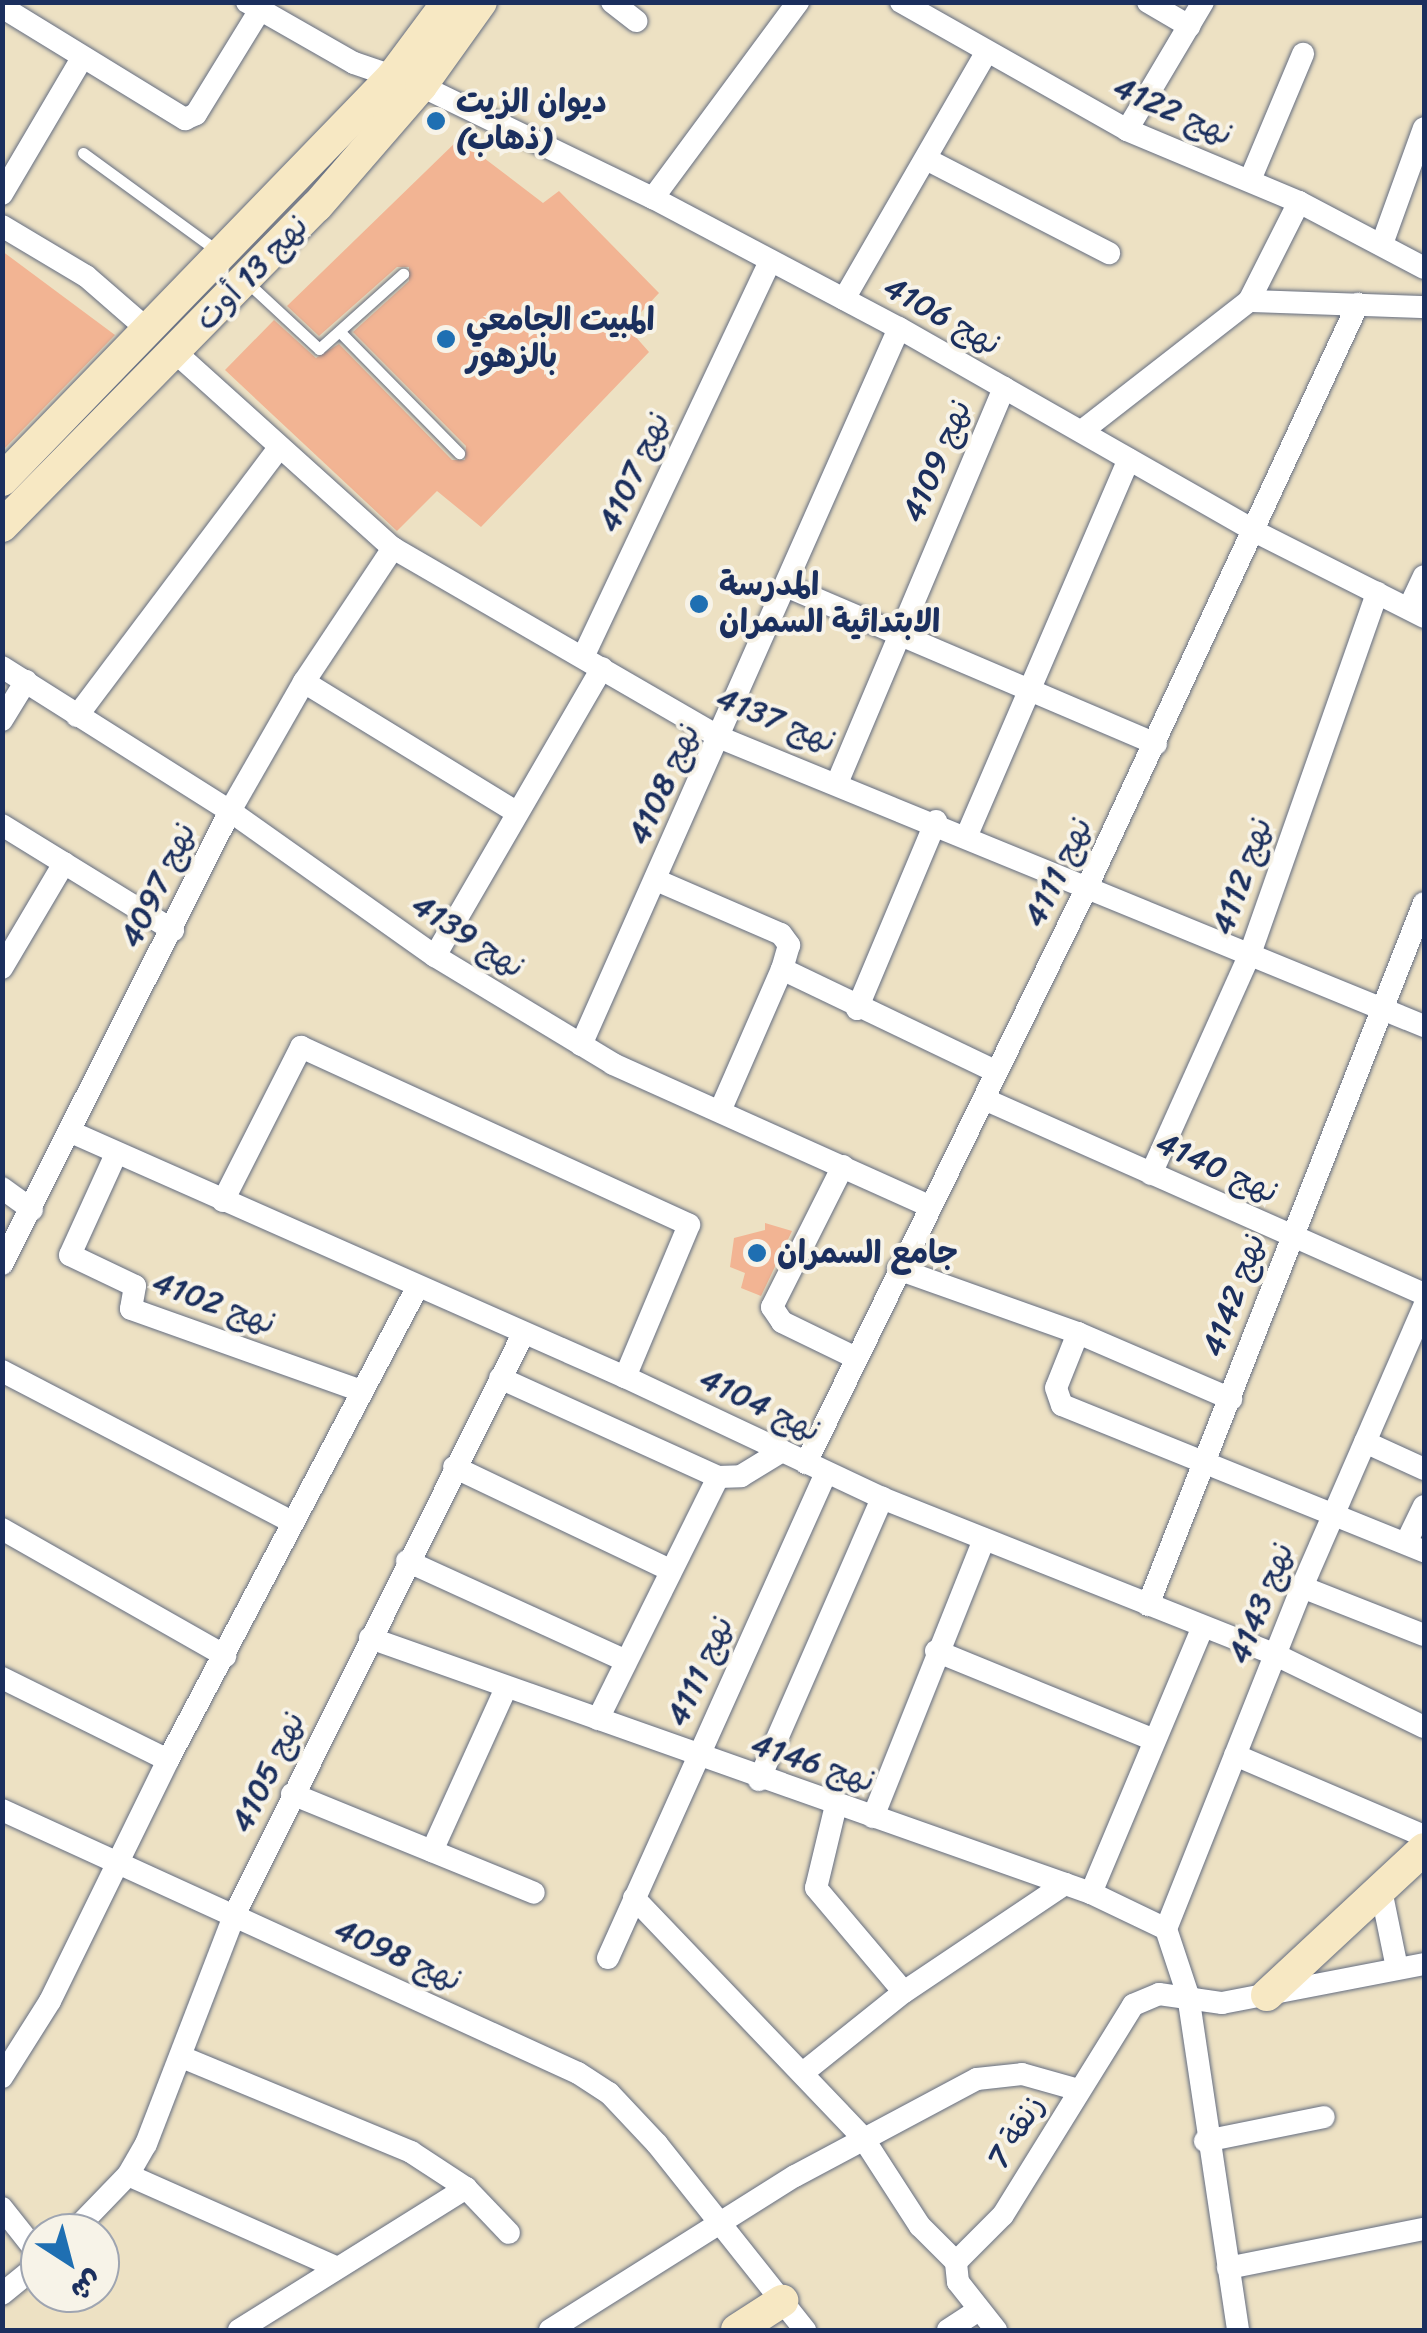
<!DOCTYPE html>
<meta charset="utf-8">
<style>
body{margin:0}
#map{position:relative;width:1427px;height:2333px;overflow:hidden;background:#ede1c3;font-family:Sriracha,"Playpen Sans Arabic",sans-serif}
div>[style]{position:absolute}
.building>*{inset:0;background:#f2b493}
.roads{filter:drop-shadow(0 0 2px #646d81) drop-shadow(0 0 2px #646d81)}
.lane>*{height:11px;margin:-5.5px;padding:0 5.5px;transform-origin:5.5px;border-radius:5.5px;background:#fff}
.street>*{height:22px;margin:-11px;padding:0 11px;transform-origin:11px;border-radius:11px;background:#fff}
.secondary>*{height:32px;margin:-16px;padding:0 16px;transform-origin:16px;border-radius:16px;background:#f7e8c3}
.dots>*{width:28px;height:28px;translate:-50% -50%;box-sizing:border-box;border:5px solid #f7f3e8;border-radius:50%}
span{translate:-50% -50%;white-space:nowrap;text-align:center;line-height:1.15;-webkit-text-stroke:8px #f7f3e8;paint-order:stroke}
.poi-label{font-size:32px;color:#1b2f5e;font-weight:700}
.left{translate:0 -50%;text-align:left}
.street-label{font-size:32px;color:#1b2f5e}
.frame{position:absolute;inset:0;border:5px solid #1b2f5e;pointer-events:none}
.north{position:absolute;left:20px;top:2213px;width:100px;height:100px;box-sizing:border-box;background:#f7f3e8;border:2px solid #9fa5b1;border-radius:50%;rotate:144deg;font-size:28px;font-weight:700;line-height:40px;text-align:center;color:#1b2f5e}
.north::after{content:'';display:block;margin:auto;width:35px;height:45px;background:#1f6fb2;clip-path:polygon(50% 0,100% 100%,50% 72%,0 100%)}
</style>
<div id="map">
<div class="building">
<i style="clip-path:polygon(459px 139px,543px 203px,559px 191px,659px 293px,627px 327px,649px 352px,481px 527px,437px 491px,397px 531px,225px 370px,274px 320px,316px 358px,339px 344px,452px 460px,465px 460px,466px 446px,353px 332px,409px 281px,409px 267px,397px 267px,319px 336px,287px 306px)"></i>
<i style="clip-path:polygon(2px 251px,115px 335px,2px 451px)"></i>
<i style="clip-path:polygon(765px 1223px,792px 1231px,761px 1296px,741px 1288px,745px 1273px,730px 1267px,734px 1238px,765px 1230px)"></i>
</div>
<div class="roads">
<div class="lane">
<i style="left:83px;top:153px;width:170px;rotate:36.1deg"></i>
<i style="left:248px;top:283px;width:97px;rotate:42.9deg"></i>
<i style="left:319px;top:349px;width:113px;rotate:-41.8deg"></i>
<i style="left:340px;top:332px;width:170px;rotate:45.5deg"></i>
</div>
<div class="street">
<i style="left:247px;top:2px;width:123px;rotate:29.7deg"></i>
<i style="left:354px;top:63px;width:71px;rotate:18.9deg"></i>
<i style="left:421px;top:86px;width:258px;rotate:25.8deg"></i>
<i style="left:653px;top:198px;width:278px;rotate:27.9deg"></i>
<i style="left:899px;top:328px;width:411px;rotate:29.7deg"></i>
<i style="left:1256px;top:532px;width:188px;rotate:26.8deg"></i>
<i style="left:612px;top:2px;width:31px;rotate:38deg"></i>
<i style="left:901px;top:2px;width:260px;rotate:29.5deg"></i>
<i style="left:1127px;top:130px;width:186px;rotate:22.7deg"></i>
<i style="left:1299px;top:202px;width:141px;rotate:27.8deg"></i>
<i style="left:1148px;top:2px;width:48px;rotate:30.3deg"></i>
<i style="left:2px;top:7px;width:215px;rotate:31.5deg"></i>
<i style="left:185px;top:119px;width:12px;rotate:-24deg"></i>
<i style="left:196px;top:114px;width:122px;rotate:-58.4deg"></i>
<i style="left:1127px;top:130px;width:149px;rotate:-59.3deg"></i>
<i style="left:926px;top:159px;width:206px;rotate:27.2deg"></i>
<i style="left:1250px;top:180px;width:137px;rotate:-67.2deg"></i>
<i style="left:2px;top:194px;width:158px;rotate:-59.5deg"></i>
<i style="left:653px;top:198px;width:244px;rotate:-53.5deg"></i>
<i style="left:2px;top:226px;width:98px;rotate:30.8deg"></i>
<i style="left:86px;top:276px;width:81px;rotate:41deg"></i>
<i style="left:1382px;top:244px;width:123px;rotate:-70.1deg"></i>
<i style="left:844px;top:299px;width:284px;rotate:-60deg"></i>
<i style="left:1249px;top:301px;width:111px;rotate:-63.2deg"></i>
<i style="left:175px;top:352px;width:293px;rotate:42deg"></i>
<i style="left:393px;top:548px;width:379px;rotate:30.1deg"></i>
<i style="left:721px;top:738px;width:760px;rotate:22.28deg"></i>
<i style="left:1082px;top:431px;width:212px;rotate:-37.9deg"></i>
<i style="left:1249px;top:301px;width:175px;rotate:2deg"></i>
<i style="left:788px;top:587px;width:400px;rotate:23.1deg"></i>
<i style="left:1409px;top:608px;width:35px;rotate:-65deg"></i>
<i style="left:583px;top:657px;width:438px;rotate:-64.7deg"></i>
<i style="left:2px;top:667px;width:270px;rotate:32.3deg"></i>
<i style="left:230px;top:811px;width:251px;rotate:35.3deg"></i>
<i style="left:435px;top:956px;width:208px;rotate:31.2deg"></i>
<i style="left:613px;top:1064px;width:344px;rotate:24.2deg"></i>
<i style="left:304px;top:682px;width:249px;rotate:31.5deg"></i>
<i style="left:77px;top:716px;width:334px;rotate:-53deg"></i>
<i style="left:2px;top:720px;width:46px;rotate:-58.4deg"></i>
<i style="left:838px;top:781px;width:427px;rotate:-67.1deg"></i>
<i style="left:2px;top:825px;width:201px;rotate:31.6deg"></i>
<i style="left:967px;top:835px;width:409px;rotate:-66.7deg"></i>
<i style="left:656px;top:880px;width:136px;rotate:23.4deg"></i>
<i style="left:781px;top:934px;width:14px;rotate:54deg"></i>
<i style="left:789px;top:945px;width:25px;rotate:106deg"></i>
<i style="left:782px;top:969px;width:236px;rotate:25.6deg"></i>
<i style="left:435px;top:956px;width:333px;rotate:-59.9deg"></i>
<i style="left:2px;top:968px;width:122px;rotate:-59.4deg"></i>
<i style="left:857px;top:1009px;width:204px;rotate:-67.2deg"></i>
<i style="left:581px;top:1045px;width:784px;rotate:-66.08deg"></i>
<i style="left:984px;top:1099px;width:481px;rotate:23.9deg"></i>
<i style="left:720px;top:1111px;width:155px;rotate:-66.4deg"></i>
<i style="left:71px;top:1132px;width:606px;rotate:23.86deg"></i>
<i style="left:625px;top:1377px;width:284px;rotate:25.2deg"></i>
<i style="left:882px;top:1498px;width:422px;rotate:21.7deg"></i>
<i style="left:1274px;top:1654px;width:167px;rotate:26deg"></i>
<i style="left:116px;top:1154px;width:111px;rotate:114.5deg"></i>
<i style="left:70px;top:1255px;width:72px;rotate:25.5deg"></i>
<i style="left:135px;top:1286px;width:23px;rotate:100deg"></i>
<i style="left:131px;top:1309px;width:242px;rotate:19.6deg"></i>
<i style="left:843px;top:1166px;width:158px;rotate:116.7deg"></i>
<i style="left:772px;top:1307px;width:18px;rotate:56deg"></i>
<i style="left:782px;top:1322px;width:82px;rotate:25.9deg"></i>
<i style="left:1151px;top:1174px;width:241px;rotate:-65.8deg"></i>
<i style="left:1250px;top:954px;width:383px;rotate:-70.6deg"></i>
<i style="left:2px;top:1188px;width:37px;rotate:36deg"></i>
<i style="left:223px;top:1201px;width:173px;rotate:-63.1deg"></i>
<i style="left:301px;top:1047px;width:427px;rotate:24.6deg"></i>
<i style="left:689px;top:1225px;width:165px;rotate:112.8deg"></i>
<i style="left:2px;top:1264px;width:507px;rotate:-63.28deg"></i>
<i style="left:230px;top:811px;width:149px;rotate:-60.2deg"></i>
<i style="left:304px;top:682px;width:161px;rotate:-56.4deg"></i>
<i style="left:898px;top:1269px;width:191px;rotate:19.6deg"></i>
<i style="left:1078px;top:1333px;width:167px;rotate:23.3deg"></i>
<i style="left:1078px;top:1333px;width:59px;rotate:111.8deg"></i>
<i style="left:1056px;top:1388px;width:18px;rotate:71deg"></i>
<i style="left:1062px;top:1405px;width:390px;rotate:22deg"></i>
<i style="left:2px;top:1371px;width:327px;rotate:27.5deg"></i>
<i style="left:500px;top:1378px;width:239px;rotate:24.4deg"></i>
<i style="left:718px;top:1477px;width:23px;rotate:-2deg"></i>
<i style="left:741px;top:1476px;width:48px;rotate:-31.4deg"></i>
<i style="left:1365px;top:1442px;width:65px;rotate:24.6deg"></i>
<i style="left:806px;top:1463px;width:641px;rotate:-63.99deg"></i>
<i style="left:1087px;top:887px;width:643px;rotate:-65.07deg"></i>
<i style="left:454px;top:1467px;width:239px;rotate:25.5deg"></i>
<i style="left:2px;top:1529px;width:257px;rotate:29.6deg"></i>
<i style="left:1406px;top:1543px;width:41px;rotate:-64.1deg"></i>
<i style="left:407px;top:1561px;width:239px;rotate:24.5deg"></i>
<i style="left:1302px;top:1587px;width:131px;rotate:21.5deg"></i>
<i style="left:1148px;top:1605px;width:754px;rotate:-68.54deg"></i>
<i style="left:370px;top:1638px;width:765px;rotate:19.48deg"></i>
<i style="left:1091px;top:1893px;width:83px;rotate:25.6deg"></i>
<i style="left:1166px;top:1929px;width:70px;rotate:71.6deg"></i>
<i style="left:1188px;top:1995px;width:339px;rotate:81.5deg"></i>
<i style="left:936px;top:1651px;width:233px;rotate:22.2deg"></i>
<i style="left:2px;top:1678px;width:185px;rotate:26.3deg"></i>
<i style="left:598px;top:1719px;width:270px;rotate:-63.6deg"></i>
<i style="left:1235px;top:1755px;width:206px;rotate:23.2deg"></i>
<i style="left:759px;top:1780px;width:308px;rotate:-66.4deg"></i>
<i style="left:292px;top:1794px;width:261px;rotate:22.2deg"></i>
<i style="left:836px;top:1805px;width:85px;rotate:103.5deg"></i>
<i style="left:816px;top:1888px;width:136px;rotate:49.8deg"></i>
<i style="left:904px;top:1992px;width:194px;rotate:-33.9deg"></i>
<i style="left:2px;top:1810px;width:633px;rotate:24.54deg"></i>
<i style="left:578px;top:2073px;width:37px;rotate:33deg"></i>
<i style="left:609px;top:2093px;width:70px;rotate:46.7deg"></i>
<i style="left:657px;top:2144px;width:238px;rotate:51.5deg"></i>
<i style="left:873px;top:1817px;width:299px;rotate:-68.2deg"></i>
<i style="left:432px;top:1851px;width:179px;rotate:-65.6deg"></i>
<i style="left:1381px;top:1890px;width:80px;rotate:78.4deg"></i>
<i style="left:1091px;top:1893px;width:286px;rotate:-67.2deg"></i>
<i style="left:634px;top:1898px;width:332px;rotate:46.3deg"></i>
<i style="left:863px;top:2138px;width:105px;rotate:57.1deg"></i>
<i style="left:920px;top:2226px;width:51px;rotate:45deg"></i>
<i style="left:1166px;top:1929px;width:368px;rotate:-68.3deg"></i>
<i style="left:1302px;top:1587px;width:306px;rotate:-66.5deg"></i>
<i style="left:608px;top:1958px;width:532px;rotate:-65.8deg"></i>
<i style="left:182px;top:2057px;width:248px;rotate:22.5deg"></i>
<i style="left:411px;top:2152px;width:66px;rotate:33.2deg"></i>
<i style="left:466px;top:2188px;width:62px;rotate:46.3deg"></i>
<i style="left:804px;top:2072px;width:128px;rotate:-38.7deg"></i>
<i style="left:2px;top:2077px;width:90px;rotate:-57.7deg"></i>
<i style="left:50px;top:2001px;width:268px;rotate:-63.9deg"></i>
<i style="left:168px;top:1760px;width:534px;rotate:-62.19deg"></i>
<i style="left:1205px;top:2141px;width:121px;rotate:-11.4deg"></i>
<i style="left:128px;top:2175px;width:227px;rotate:23.9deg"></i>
<i style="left:2px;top:2208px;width:61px;rotate:51.6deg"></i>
<i style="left:72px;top:2233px;width:81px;rotate:-46deg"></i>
<i style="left:128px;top:2175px;width:36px;rotate:-60deg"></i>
<i style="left:146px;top:2144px;width:242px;rotate:-68.9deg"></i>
<i style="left:233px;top:1918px;width:652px;rotate:-63.59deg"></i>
<i style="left:1228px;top:2268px;width:200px;rotate:-11.3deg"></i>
<i style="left:2px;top:2294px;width:49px;rotate:-39.2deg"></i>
<i style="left:239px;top:2330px;width:268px;rotate:-32deg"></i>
<i style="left:550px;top:2330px;width:289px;rotate:-32.2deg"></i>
<i style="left:795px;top:2176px;width:206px;rotate:-28.1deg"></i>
<i style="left:977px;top:2079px;width:45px;rotate:-6.3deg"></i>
<i style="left:1022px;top:2074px;width:59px;rotate:15.7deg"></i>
<i style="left:948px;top:2330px;width:37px;rotate:-33deg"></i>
<i style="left:996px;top:2330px;width:61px;rotate:-128.4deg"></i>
<i style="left:958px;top:2282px;width:20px;rotate:-96deg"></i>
<i style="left:956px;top:2262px;width:66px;rotate:-45deg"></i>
<i style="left:1003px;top:2215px;width:247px;rotate:-58.2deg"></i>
<i style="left:1133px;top:2005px;width:28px;rotate:-23deg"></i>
<i style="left:1159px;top:1994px;width:64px;rotate:8.1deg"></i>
<i style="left:1222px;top:2003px;width:206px;rotate:-10.9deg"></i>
</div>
<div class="secondary">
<i style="left:2px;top:480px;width:561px;rotate:-45.94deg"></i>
<i style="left:392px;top:77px;width:94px;rotate:-53.3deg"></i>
<i style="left:2px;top:526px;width:449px;rotate:-45.5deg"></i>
<i style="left:317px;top:206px;width:159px;rotate:-49.1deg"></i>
<i style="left:421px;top:86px;width:103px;rotate:-54.5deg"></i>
<i style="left:1267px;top:1995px;width:214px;rotate:-42.9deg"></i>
<i style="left:737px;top:2330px;width:54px;rotate:-32.8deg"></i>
</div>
</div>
<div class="dots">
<i style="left:436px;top:121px;background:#1f6fb2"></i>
<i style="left:446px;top:339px;background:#1f6fb2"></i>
<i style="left:699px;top:604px;background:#1f6fb2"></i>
<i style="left:757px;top:1253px;background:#1f6fb2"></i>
</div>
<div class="poi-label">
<span class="left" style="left:456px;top:121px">ديوان الزيت<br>(ذهاب)</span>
<span class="left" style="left:466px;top:339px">المبيت الجامعي<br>بالزهور</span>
<span class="left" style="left:719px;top:604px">المدرسة<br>الابتدائية السمران</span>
<span class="left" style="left:777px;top:1253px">جامع السمران</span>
</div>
<div class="street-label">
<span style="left:1173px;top:111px;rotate:24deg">نهج 4122</span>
<span style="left:252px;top:273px;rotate:-46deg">نهج 13 أوت</span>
<span style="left:942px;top:316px;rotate:29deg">نهج 4106</span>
<span style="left:937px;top:461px;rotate:-67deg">نهج 4109</span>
<span style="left:634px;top:472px;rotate:-65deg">نهج 4107</span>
<span style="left:776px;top:720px;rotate:22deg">نهج 4137</span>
<span style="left:664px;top:784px;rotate:-65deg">نهج 4108</span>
<span style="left:1058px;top:872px;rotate:-64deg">نهج 4111</span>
<span style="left:1242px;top:876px;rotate:-70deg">نهج 4112</span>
<span style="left:158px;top:885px;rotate:-64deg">نهج 4097</span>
<span style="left:468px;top:936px;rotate:33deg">نهج 4139</span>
<span style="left:1217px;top:1168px;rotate:24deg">نهج 4140</span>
<span style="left:1234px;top:1295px;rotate:-70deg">نهج 4142</span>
<span style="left:214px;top:1303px;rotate:20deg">نهج 4102</span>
<span style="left:760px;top:1405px;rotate:26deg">نهج 4104</span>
<span style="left:1261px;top:1603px;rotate:-68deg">نهج 4143</span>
<span style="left:700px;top:1671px;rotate:-65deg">نهج 4111</span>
<span style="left:813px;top:1763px;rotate:18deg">نهج 4146</span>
<span style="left:268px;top:1772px;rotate:-64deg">نهج 4105</span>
<span style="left:398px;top:1955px;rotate:24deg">نهج 4098</span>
<span style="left:1016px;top:2132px;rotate:-59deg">زنقة 7</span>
</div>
<div class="frame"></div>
<div class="north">ش</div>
</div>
